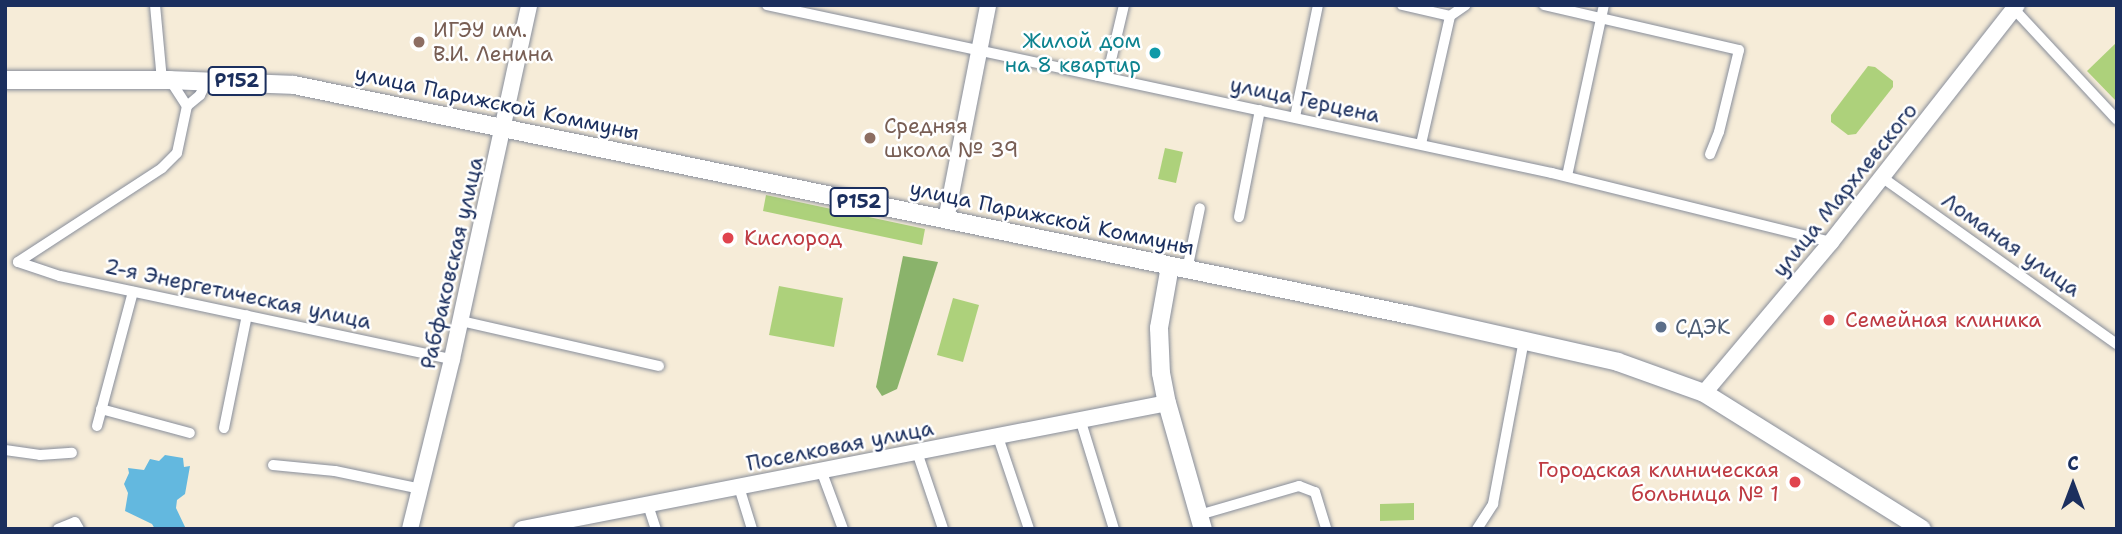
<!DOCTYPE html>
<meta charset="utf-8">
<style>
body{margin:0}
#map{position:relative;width:2122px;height:534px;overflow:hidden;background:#f6ecd8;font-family:"Shantell Sans",sans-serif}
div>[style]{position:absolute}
.green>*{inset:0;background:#add17b}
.forest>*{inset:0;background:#8ab36b}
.water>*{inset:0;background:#63b8df}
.roads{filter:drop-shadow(0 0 2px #888e9b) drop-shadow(0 0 2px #888e9b)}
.street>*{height:10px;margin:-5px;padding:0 5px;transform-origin:5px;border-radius:5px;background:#fff}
.secondary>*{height:16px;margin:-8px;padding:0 8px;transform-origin:8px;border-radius:8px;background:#fff}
.primary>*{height:18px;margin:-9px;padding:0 9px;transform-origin:9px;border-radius:9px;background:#fff}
.dots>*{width:19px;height:19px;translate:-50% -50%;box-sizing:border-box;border:4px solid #fff;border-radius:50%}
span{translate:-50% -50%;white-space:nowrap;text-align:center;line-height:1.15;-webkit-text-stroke:5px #fff;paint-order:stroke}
.shield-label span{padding:2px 5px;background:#fff;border:2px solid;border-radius:5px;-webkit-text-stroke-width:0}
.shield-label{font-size:19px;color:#1b2f5e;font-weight:700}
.education-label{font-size:21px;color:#785e54}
.left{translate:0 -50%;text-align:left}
.culture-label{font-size:21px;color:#0d838f}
.right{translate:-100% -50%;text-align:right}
.street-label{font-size:21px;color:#1b2f5e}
.health-label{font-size:21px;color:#be3a42}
.service-label{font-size:21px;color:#4e5e75}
.frame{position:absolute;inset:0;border:7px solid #1b2f5e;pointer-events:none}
.north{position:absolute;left:2038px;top:450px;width:70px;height:70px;-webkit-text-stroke:5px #fff;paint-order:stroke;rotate:0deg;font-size:19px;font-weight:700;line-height:28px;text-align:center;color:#1b2f5e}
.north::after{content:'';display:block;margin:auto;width:24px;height:32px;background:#1b2f5e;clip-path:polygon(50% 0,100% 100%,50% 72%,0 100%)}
</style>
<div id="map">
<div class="green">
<i style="clip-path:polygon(2117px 42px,2117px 102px,2087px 71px)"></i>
<i style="clip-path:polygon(1868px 66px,1875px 67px,1893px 81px,1893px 87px,1856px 134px,1848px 135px,1831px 122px,1831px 115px)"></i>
<i style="clip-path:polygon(1165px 148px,1183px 152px,1176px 183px,1158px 179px)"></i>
<i style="clip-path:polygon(766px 195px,925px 229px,922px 245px,763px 211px)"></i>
<i style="clip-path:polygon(779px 286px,843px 298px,834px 347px,769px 335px)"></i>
<i style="clip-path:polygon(953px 298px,979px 305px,963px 362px,937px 355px)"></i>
<i style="clip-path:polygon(1414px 503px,1414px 520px,1380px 521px,1380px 504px)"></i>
</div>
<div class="forest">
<i style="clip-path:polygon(903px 256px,938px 262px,897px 389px,882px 396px,876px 387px)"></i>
</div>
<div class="water">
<i style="clip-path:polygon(165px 455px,183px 458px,184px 467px,190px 466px,185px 494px,177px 500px,176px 508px,186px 529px,155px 529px,152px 524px,125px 511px,128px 493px,124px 484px,129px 473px,128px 468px,144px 470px,150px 459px,159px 461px)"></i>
</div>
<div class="roads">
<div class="street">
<i style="left:155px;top:5px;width:75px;rotate:84.7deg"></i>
<i style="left:767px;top:5px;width:803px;rotate:12.08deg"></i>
<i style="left:1552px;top:173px;width:287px;rotate:13.9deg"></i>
<i style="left:1402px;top:5px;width:49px;rotate:12.9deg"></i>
<i style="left:1450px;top:16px;width:19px;rotate:-35deg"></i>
<i style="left:1544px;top:5px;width:200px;rotate:13deg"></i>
<i style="left:1739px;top:50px;width:84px;rotate:103.7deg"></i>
<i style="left:1719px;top:132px;width:24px;rotate:112deg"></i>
<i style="left:2014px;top:9px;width:151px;rotate:47.1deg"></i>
<i style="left:1107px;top:77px;width:74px;rotate:-76.7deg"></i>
<i style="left:170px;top:80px;width:31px;rotate:57deg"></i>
<i style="left:1295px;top:117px;width:114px;rotate:-78.4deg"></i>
<i style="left:1421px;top:144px;width:131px;rotate:-77.2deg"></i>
<i style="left:1567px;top:176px;width:175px;rotate:-77.8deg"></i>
<i style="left:1883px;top:178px;width:287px;rotate:35.4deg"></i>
<i style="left:1239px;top:217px;width:109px;rotate:-78.9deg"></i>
<i style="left:18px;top:262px;width:44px;rotate:18.4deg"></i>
<i style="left:60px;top:276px;width:401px;rotate:12deg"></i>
<i style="left:18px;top:262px;width:172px;rotate:-33.1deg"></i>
<i style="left:162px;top:168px;width:21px;rotate:-45deg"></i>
<i style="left:177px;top:153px;width:48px;rotate:-78deg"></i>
<i style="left:187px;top:106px;width:17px;rotate:-40deg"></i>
<i style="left:200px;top:95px;width:16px;rotate:-63deg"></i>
<i style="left:1187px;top:270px;width:63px;rotate:-78.2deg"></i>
<i style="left:461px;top:321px;width:203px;rotate:12.8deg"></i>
<i style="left:101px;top:409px;width:92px;rotate:15.1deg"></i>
<i style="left:1081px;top:422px;width:112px;rotate:72.9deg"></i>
<i style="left:97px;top:426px;width:139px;rotate:-75deg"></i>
<i style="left:224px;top:428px;width:115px;rotate:-78.5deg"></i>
<i style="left:998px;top:437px;width:97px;rotate:71.4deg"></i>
<i style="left:5px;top:450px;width:35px;rotate:8deg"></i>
<i style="left:40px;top:455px;width:32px;rotate:-4deg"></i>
<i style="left:917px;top:452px;width:81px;rotate:71.3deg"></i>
<i style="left:273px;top:465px;width:62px;rotate:5.5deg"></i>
<i style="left:335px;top:471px;width:88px;rotate:11.8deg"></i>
<i style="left:821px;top:470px;width:63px;rotate:69.6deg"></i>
<i style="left:739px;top:487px;width:44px;rotate:72.8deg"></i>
<i style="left:648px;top:505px;width:25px;rotate:72deg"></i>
<i style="left:1199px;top:515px;width:104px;rotate:-16.2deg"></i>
<i style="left:1299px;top:486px;width:17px;rotate:21deg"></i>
<i style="left:1315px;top:492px;width:39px;rotate:73deg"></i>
<i style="left:58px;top:529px;width:18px;rotate:-22deg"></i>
<i style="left:75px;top:522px;width:8px;rotate:60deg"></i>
<i style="left:1477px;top:529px;width:30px;rotate:-57deg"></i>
<i style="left:1493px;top:504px;width:167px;rotate:-79.3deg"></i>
</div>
<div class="secondary">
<i style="left:946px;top:220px;width:219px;rotate:-78.9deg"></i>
<i style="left:1704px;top:393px;width:197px;rotate:-49.9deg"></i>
<i style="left:1831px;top:242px;width:301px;rotate:-51.9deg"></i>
<i style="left:410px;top:529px;width:175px;rotate:-76.1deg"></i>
<i style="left:452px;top:359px;width:362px;rotate:-77.7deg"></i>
<i style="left:522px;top:529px;width:657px;rotate:-11.05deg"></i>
</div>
<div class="primary">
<i style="left:5px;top:80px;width:165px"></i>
<i style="left:170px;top:80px;width:124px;rotate:2.3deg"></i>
<i style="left:294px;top:85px;width:1139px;rotate:11.65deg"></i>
<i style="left:1410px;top:315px;width:213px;rotate:12.7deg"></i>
<i style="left:1618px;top:362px;width:91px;rotate:19.8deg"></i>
<i style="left:1704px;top:393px;width:257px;rotate:32deg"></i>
<i style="left:1170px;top:266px;width:63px;rotate:100.1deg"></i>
<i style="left:1159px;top:328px;width:45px;rotate:87.5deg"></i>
<i style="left:1161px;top:373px;width:31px;rotate:79deg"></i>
<i style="left:1167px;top:403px;width:131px;rotate:74.1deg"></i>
</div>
</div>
<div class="dots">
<i style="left:419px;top:42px;background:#8d6e63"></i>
<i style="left:1155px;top:53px;background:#0f9aa8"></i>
<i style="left:870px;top:138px;background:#8d6e63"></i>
<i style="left:728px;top:238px;background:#e0444e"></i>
<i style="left:1829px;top:320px;background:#e0444e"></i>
<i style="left:1661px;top:327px;background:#5c6f8a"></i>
<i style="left:1795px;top:482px;background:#e0444e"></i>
</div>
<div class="shield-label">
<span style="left:237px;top:81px">Р152</span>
<span style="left:859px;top:202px">Р152</span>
</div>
<div class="education-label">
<span class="left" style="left:433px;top:42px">ИГЭУ им.<br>В.И. Ленина</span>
<span class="left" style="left:884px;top:138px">Средняя<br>школа № 39</span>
</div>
<div class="culture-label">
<span class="right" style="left:1141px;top:53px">Жилой дом<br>на 8 квартир</span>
</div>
<div class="street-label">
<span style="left:1305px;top:100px;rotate:12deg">улица Герцена</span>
<span style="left:497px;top:103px;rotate:12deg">улица Парижской Коммуны</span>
<span style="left:1845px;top:190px;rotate:-51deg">улица Мархлевского</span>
<span style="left:1052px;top:218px;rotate:12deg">улица Парижской Коммуны</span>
<span style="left:2011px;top:245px;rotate:35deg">Ломаная улица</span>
<span style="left:452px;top:263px;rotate:-77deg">Рабфаковская улица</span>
<span style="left:238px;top:294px;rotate:12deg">2-я Энергетическая улица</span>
<span style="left:840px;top:446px;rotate:-11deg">Поселковая улица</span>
</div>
<div class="health-label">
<span class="left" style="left:744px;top:238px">Кислород</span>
<span class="left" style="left:1845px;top:320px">Семейная клиника</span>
<span class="right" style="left:1779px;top:482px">Городская клиническая<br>больница № 1</span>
</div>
<div class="service-label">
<span class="left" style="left:1675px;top:327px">СДЭК</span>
</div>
<div class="frame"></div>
<div class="north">С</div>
</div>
